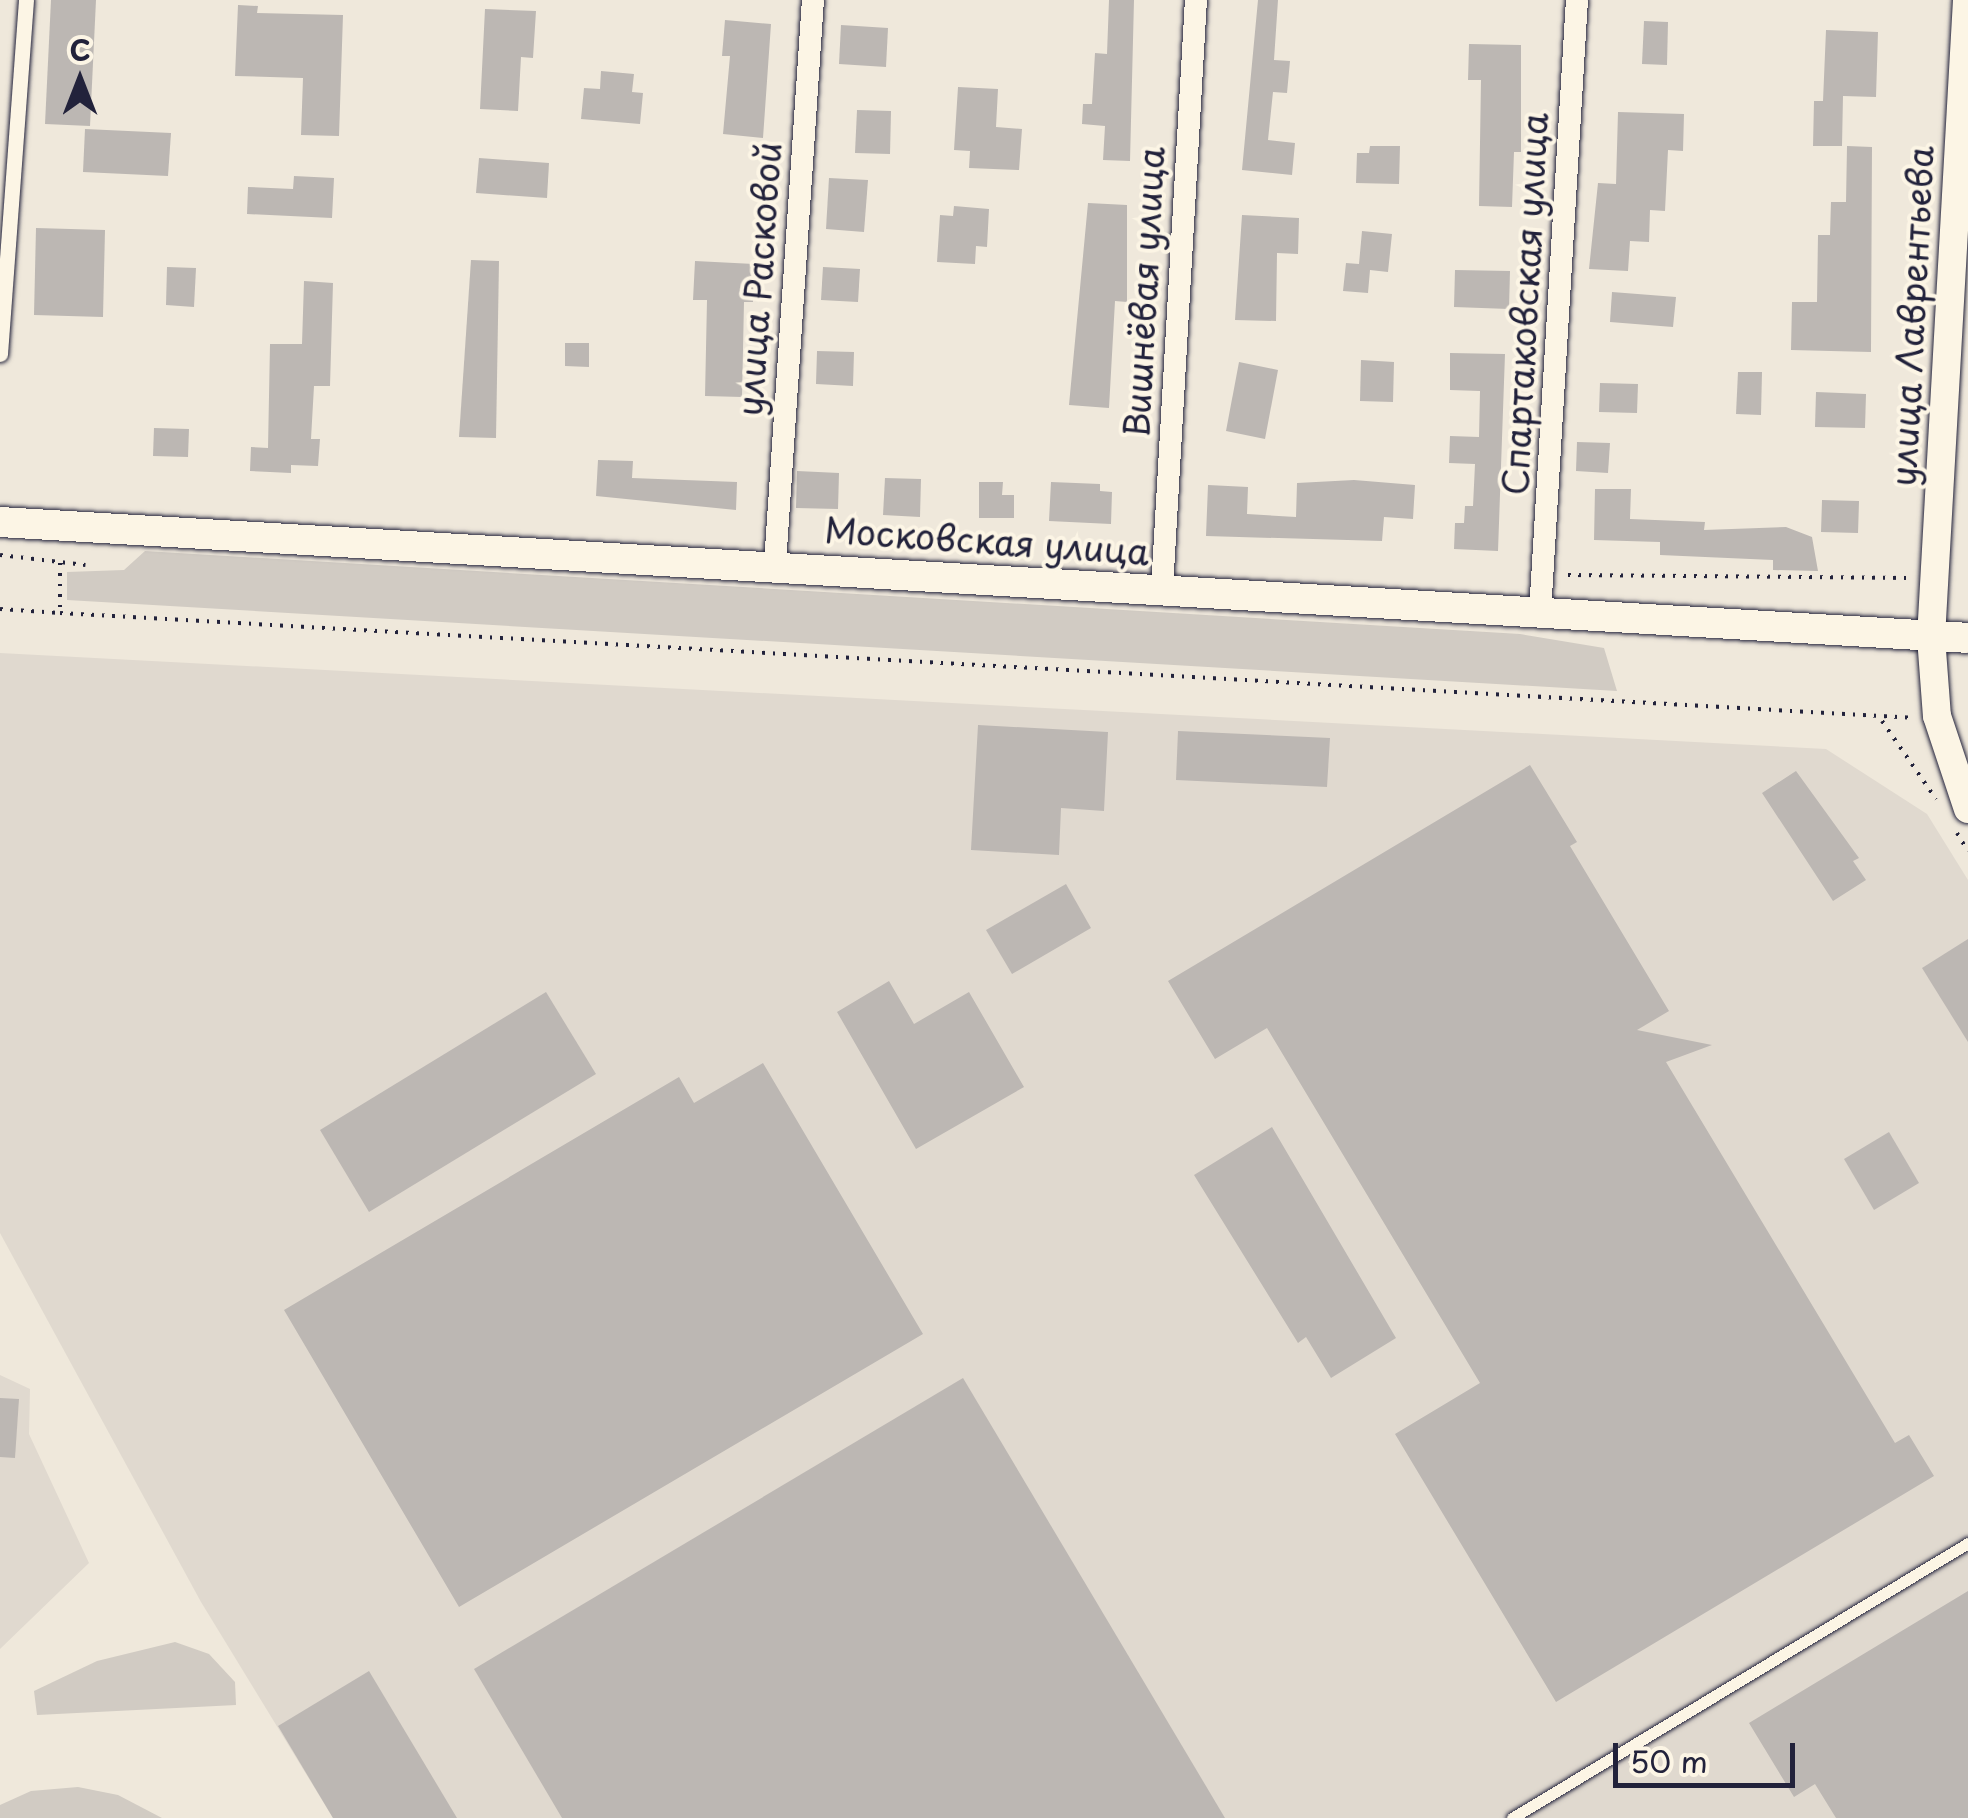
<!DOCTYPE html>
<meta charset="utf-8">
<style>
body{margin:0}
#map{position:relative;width:1968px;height:1818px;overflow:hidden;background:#efe8db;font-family:"Playpen Sans",sans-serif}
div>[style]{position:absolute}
.built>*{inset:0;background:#e0d9cf}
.green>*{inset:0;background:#d1cbc3}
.building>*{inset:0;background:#bcb7b3}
.path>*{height:4px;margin-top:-2px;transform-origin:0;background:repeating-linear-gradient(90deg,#22223b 0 2.5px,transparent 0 10.5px)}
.roads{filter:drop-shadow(0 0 2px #22223b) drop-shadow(0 0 2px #22223b)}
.service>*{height:11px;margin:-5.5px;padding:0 5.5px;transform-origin:5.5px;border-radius:5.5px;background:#fcf5e5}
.pedestrian>*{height:15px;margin:-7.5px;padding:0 7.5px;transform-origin:7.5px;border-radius:7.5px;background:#fcf5e5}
.minor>*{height:22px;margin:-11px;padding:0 11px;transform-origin:11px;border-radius:11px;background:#fcf5e5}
.tertiary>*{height:28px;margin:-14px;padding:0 14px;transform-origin:14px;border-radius:14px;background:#fcf5e5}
.secondary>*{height:30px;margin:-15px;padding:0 15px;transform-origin:15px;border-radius:15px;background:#fcf5e5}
span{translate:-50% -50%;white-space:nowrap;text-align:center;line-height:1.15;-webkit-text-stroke:8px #fcf5e5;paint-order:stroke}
.street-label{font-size:35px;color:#22223b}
.north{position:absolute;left:30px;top:30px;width:100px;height:100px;-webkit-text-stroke:8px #fcf5e5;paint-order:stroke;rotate:0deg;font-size:28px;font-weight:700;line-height:40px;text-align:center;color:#22223b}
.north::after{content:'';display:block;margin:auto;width:35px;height:45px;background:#22223b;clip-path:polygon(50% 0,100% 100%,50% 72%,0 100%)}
.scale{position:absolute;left:1613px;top:1743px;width:182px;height:45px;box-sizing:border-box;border:5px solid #22223b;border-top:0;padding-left:12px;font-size:30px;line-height:35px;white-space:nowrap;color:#22223b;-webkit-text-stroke:8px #fcf5e5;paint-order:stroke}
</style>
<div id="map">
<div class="built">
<i style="clip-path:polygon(0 653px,1826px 749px,1927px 814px,1968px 880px,1968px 1818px,333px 1818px,201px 1602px,0 1233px)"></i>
<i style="clip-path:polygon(0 1375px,30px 1389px,29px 1434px,89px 1563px,0 1649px)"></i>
</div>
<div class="green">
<i style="clip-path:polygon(145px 551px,1520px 634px,1604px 648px,1617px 691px,67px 600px,67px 572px,124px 570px)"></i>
<i style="clip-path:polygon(175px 1642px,209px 1654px,235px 1682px,236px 1705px,37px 1715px,34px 1691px,97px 1661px)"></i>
<i style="clip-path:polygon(78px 1787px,118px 1795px,162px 1818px,0 1818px,0 1805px,31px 1791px)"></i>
</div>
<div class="building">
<i style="clip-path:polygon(51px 0,96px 0,90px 126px,45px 124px)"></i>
<i style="clip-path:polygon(1109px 0,1134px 0,1130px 161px,1103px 160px,1105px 126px,1082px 124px,1083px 104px,1092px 104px,1095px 53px,1107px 54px)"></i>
<i style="clip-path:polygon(1258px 0,1278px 0,1274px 60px,1290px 61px,1287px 93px,1273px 92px,1268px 140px,1295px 143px,1292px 175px,1242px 170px)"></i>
<i style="clip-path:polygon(238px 5px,258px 6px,257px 13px,343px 15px,339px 136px,301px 135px,303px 78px,235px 76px)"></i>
<i style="clip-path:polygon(485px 9px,536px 11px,533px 58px,521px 57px,518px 111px,480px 109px)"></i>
<i style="clip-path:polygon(725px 20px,771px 24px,763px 138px,723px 134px,730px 56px,722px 56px)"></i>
<i style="clip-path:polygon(1644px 21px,1668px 22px,1667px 65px,1642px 64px)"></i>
<i style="clip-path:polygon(841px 25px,888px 28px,886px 67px,839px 64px)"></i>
<i style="clip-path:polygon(1826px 30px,1878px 32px,1876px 97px,1843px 96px,1842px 146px,1813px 146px,1814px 101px,1823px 101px)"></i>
<i style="clip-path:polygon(1469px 44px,1521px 45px,1521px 152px,1514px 152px,1512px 207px,1479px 206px,1481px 80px,1468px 80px)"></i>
<i style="clip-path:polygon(601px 71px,634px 74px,632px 92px,643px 93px,640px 124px,581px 119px,584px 88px,600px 89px)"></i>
<i style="clip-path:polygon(958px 87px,998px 89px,996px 127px,1022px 129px,1019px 170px,969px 168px,970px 151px,954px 150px)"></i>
<i style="clip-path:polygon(857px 110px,891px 111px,890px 154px,855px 153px)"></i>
<i style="clip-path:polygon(1618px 112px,1684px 114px,1683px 151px,1668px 150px,1665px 211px,1650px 210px,1649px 242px,1630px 241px,1628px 271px,1589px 269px,1598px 183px,1616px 184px)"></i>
<i style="clip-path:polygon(85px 129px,171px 133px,168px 176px,83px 172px)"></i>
<i style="clip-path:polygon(1370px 146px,1400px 146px,1399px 184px,1356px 183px,1357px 153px,1369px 153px)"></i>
<i style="clip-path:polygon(1847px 146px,1872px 147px,1871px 352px,1791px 350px,1792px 302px,1817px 302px,1818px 235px,1830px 235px,1831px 202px,1846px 202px)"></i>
<i style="clip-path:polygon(479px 158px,549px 163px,547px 198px,476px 193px)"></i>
<i style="clip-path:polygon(294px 176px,334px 178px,332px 218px,247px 214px,248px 187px,293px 189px)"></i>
<i style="clip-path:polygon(829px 178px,868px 180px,864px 232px,826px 229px)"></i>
<i style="clip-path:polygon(1088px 203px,1127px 205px,1127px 302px,1115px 301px,1109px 408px,1069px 405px)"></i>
<i style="clip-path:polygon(954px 206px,989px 209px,987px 247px,976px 246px,975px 264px,937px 262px,940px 215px,953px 216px)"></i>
<i style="clip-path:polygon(1242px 215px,1299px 218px,1298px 254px,1277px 253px,1276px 321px,1235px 320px)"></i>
<i style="clip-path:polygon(36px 228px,105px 230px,103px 317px,34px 315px)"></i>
<i style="clip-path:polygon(1362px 231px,1392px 234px,1388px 272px,1370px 270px,1368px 293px,1343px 291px,1346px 263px,1359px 264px)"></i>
<i style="clip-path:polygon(471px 260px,499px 261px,496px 438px,459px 437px)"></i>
<i style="clip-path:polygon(695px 261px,754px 264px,753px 302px,744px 302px,742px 397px,705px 396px,707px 300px,693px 300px)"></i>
<i style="clip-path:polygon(167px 267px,196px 268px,194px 307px,166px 305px)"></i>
<i style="clip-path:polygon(823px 267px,860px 269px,858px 302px,821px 300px)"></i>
<i style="clip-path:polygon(1455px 270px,1510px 271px,1509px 309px,1454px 307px)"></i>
<i style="clip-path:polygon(304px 281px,333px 283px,330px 386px,314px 386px,311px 439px,320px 439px,318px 466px,291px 465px,291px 473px,250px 471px,251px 447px,268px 448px,270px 344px,302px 344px)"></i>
<i style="clip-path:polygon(1612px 292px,1676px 297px,1673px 327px,1610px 322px)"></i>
<i style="clip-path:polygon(565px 343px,589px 343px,589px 367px,565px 366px)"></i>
<i style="clip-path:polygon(817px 351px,854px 352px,853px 386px,816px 384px)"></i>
<i style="clip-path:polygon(1450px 353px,1505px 354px,1498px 551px,1454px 549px,1455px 523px,1464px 523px,1465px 506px,1473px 506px,1475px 464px,1449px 463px,1450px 436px,1479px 437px,1480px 391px,1450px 390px)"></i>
<i style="clip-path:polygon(1361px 360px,1394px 362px,1393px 402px,1360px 401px)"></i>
<i style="clip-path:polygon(1239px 362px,1278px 370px,1265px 439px,1226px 431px)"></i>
<i style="clip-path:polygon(1738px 372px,1762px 372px,1761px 415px,1736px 414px)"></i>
<i style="clip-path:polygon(1600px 383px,1638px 384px,1637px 413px,1599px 412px)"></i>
<i style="clip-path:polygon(1816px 392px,1866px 394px,1865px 428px,1815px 427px)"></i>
<i style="clip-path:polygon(154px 428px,189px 429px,188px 457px,153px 456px)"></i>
<i style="clip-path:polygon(1577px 442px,1610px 443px,1608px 473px,1576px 471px)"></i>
<i style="clip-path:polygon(598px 460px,633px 461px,632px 478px,737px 482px,736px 510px,596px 496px)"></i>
<i style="clip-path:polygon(797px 471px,839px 473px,838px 509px,796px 508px)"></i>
<i style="clip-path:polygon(885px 478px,921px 479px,920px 517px,883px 515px)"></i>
<i style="clip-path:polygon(1354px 480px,1415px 485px,1413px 519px,1384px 517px,1382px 541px,1206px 536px,1208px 485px,1248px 487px,1247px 514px,1296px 517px,1297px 483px)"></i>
<i style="clip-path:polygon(979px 482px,1003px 482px,1002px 495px,1014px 495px,1014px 518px,979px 518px)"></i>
<i style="clip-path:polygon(1051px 482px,1100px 484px,1100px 491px,1112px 492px,1111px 524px,1049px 521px)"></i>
<i style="clip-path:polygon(1595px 489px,1631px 489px,1630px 519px,1705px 522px,1704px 530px,1786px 527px,1812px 537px,1818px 571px,1773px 570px,1773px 560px,1660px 555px,1660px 542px,1594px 540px)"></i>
<i style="clip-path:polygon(1822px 500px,1859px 501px,1858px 533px,1821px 532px)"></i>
<i style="clip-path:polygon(978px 725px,1108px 732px,1104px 811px,1061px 808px,1059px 855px,971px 850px)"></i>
<i style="clip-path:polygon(1178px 731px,1330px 738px,1327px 787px,1176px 780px)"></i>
<i style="clip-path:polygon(1530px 765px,1577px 842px,1570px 846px,1669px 1011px,1637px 1030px,1712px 1045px,1666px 1062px,1895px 1443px,1909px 1435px,1934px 1476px,1556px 1702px,1395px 1434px,1480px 1383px,1267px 1028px,1215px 1059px,1168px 981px)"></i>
<i style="clip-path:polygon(1796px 771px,1859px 858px,1853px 861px,1866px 880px,1833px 901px,1762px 793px)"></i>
<i style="clip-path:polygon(1066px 884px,1091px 928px,1012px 974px,986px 930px)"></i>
<i style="clip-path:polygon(1968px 939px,1968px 1042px,1922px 968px)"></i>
<i style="clip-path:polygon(889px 981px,914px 1024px,969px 992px,1024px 1087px,916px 1149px,837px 1012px)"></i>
<i style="clip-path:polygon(546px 992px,596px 1074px,369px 1212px,320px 1130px)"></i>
<i style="clip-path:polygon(763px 1063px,923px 1334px,459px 1607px,284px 1310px,679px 1077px,694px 1103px)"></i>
<i style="clip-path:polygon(1272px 1127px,1396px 1338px,1331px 1378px,1306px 1337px,1298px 1343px,1194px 1175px)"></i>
<i style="clip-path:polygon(1889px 1132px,1919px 1183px,1874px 1210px,1844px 1159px)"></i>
<i style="clip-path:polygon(963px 1378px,1225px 1818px,562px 1818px,474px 1669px)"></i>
<i style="clip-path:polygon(0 1398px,19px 1399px,15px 1458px,0 1457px)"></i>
<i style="clip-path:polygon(1968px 1591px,1968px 1818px,1836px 1818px,1815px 1784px,1794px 1797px,1749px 1723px)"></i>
<i style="clip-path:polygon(369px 1671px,457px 1818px,333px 1818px,278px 1726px)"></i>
</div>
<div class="path">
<i style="left:0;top:555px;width:86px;rotate:6.7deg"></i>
<i style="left:60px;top:563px;width:50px;rotate:90deg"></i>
<i style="left:60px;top:613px;width:1855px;rotate:3.24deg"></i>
<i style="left:1568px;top:575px;width:340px;rotate:0.5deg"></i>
<i style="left:0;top:609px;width:60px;rotate:3.8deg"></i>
<i style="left:1882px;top:721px;width:95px;rotate:55.3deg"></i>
<i style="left:1957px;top:833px;width:21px;rotate:59deg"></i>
</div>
<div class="roads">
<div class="service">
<i style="left:1512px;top:1818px;width:533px;rotate:-31.09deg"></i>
</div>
<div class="pedestrian">
<i style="left:0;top:354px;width:355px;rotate:-85.8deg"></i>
</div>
<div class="minor">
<i style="left:775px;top:564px;width:565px;rotate:-86.15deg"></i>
<i style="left:1162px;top:589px;width:590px;rotate:-86.7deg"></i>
<i style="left:1540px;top:613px;width:614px;rotate:-86.55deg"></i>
</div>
<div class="tertiary">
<i style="left:1967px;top:0;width:638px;rotate:93.23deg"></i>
<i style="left:1931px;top:637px;width:79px;rotate:85.7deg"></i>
<i style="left:1937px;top:716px;width:98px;rotate:71.6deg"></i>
</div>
<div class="secondary">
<i style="left:0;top:522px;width:1971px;rotate:3.37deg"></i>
</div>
</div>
<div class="street-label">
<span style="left:758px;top:279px;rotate:-86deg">улица Расковой</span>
<span style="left:1143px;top:292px;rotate:-87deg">Вишнёвая улица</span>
<span style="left:1524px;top:304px;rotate:-87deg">Спартаковская улица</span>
<span style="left:1911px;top:316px;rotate:-87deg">улица Лаврентьева</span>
<span style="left:987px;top:540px;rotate:4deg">Московская улица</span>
</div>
<div class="north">С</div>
<div class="scale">50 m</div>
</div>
